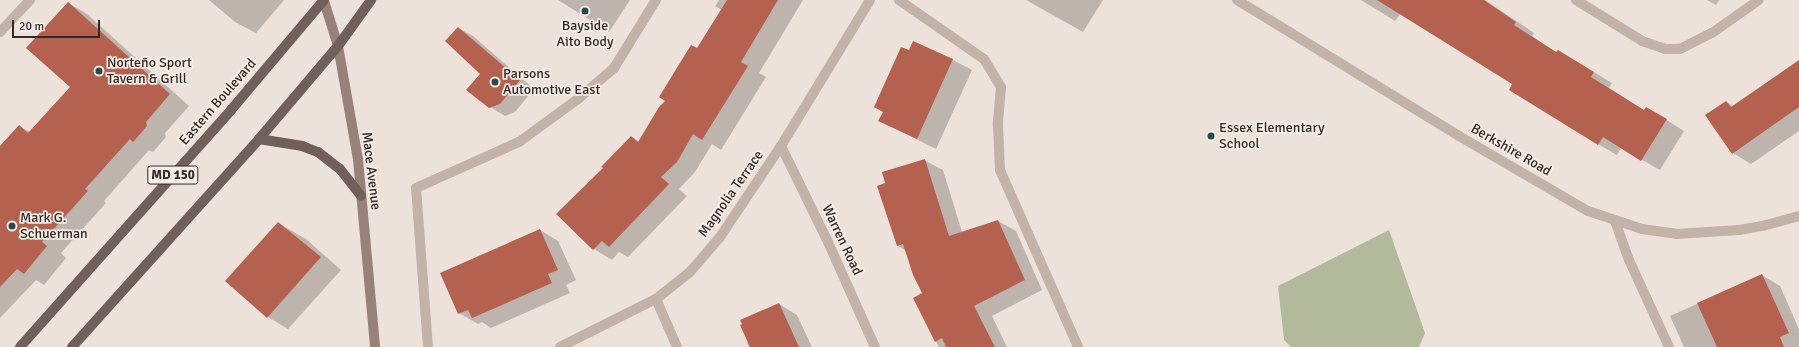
<!DOCTYPE html>
<meta charset="utf-8">
<style>
body{margin:0}
#map{position:relative;width:1799px;height:347px;overflow:hidden;background:#ede2da;font-family:Signika,sans-serif}
div>[style]{position:absolute}
.green>*{inset:0;background:#b2ba9c}
.shadow>*{inset:0;background:#0003}
.building>*{inset:0;background:#b56150}
.lane>*{height:10px;margin:-5px;padding:0 5px;transform-origin:5px;border-radius:5px;background:#c3b2a7}
.street>*{height:10px;margin:-5px;padding:0 5px;transform-origin:5px;border-radius:5px;background:#c3b2a7}
.secondary>*{height:10px;margin:-5px;padding:0 5px;transform-origin:5px;border-radius:5px;background:#978279}
.primary>*{height:10px;margin:-5px;padding:0 5px;transform-origin:5px;border-radius:5px;background:#71605a}
.dots>*{width:11px;height:11px;translate:-50% -50%;box-sizing:border-box;border:2px solid #f6ede5;border-radius:50%}
span{translate:-50% -50%;white-space:nowrap;text-align:center;line-height:1.15;-webkit-text-stroke:3.5px #f6ede5;paint-order:stroke}
.shield-label span{padding:1px 3px;background:#f6ede5;border:1px solid;border-radius:3px;-webkit-text-stroke-width:0}
.shield-label{font-size:13px;color:#312927;font-weight:700}
.poi-label{font-size:14px;color:#312927}
.left{translate:0 -50%;text-align:left}
.street-label{font-size:14px;color:#312927}
.scale{position:absolute;left:12px;top:20px;width:88px;height:18px;box-sizing:border-box;border:2px solid #312927;border-top:0;padding-left:5px;font-size:12px;line-height:14px;white-space:nowrap;color:#312927;-webkit-text-stroke:3px #f6ede5;paint-order:stroke}
</style>
<div id="map">
<div class="green">
<i style="clip-path:polygon(1389px 230px,1425px 333px,1419px 347px,1291px 347px,1284px 340px,1278px 286px)"></i>
</div>
<div class="shadow">
<i style="clip-path:polygon(209px 0,284px 0,256px 33px,235px 22px)"></i>
<i style="clip-path:polygon(558px 0,630px 0,609px 32px)"></i>
<i style="clip-path:polygon(719px 0,803px 0,759px 73px,766px 77px,721px 150px,712px 144px,695px 172px,679px 189px,687px 196px,628px 257px,619px 252px,612px 260px,594px 249px,604px 168px,632px 137px,640px 142px,722px 10px,715px 6px)"></i>
<i style="clip-path:polygon(1026px 0,1103px 0,1083px 32px)"></i>
<i style="clip-path:polygon(1361px 0,1485px 0,1534px 33px,1532px 36px,1557px 53px,1577px 62px,1612px 83px,1609px 88px,1645px 111px,1665px 119px,1684px 131px,1660px 170px,1621px 148px,1617px 155px,1598px 144px,1514px 83px,1401px 13px,1395px 21px)"></i>
<i style="clip-path:polygon(1707px 0,1719px 0,1716px 5px)"></i>
<i style="clip-path:polygon(68px 3px,87px 14px,189px 106px,165px 133px,166px 137px,153px 152px,149px 150px,104px 201px,106px 203px,61px 253px,66px 258px,44px 285px,36px 280px,0 318px,0 148px,19px 126px,30px 132px,72px 87px)"></i>
<i style="clip-path:polygon(458px 28px,473px 36px,534px 89px,515px 112px,505px 116px,490px 107px,481px 74px)"></i>
<i style="clip-path:polygon(913px 42px,953px 60px,972px 70px,936px 149px,880px 121px)"></i>
<i style="clip-path:polygon(1799px 61px,1799px 131px,1751px 164px,1733px 153px,1726px 102px,1733px 106px)"></i>
<i style="clip-path:polygon(924px 160px,943px 170px,962px 232px,998px 221px,1016px 231px,1042px 290px,992px 316px,1007px 347px,939px 347px,914px 298px,923px 294px,906px 251px,898px 246px,887px 184px)"></i>
<i style="clip-path:polygon(278px 223px,306px 239px,341px 270px,288px 329px,268px 317px,227px 281px)"></i>
<i style="clip-path:polygon(540px 230px,558px 241px,576px 280px,566px 285px,570px 293px,491px 328px,482px 322px,478px 324px,459px 313px)"></i>
<i style="clip-path:polygon(1762px 275px,1780px 286px,1799px 329px,1799px 347px,1684px 347px,1670px 316px)"></i>
<i style="clip-path:polygon(779px 304px,797px 315px,812px 347px,749px 347px,747px 343px)"></i>
</div>
<div class="building">
<i style="clip-path:polygon(727px 0,778px 0,741px 62px,748px 66px,702px 140px,693px 134px,677px 162px,661px 177px,669px 184px,609px 247px,602px 241px,593px 250px,556px 214px,603px 168px,601px 167px,631px 136px,638px 142px,659px 107px,665px 101px,659px 97px,691px 45px,697px 48px)"></i>
<i style="clip-path:polygon(1377px 0,1484px 0,1516px 22px,1514px 25px,1556px 52px,1558px 50px,1594px 72px,1591px 77px,1644px 110px,1646px 107px,1667px 119px,1641px 161px,1603px 137px,1598px 145px,1509px 90px,1512px 84px)"></i>
<i style="clip-path:polygon(68px 2px,170px 94px,146px 122px,147px 126px,133px 142px,130px 139px,85px 189px,88px 191px,42px 242px,47px 246px,24px 274px,17px 269px,0 287px,0 146px,19px 125px,28px 133px,70px 87px,26px 48px)"></i>
<i style="clip-path:polygon(458px 27px,520px 80px,500px 104px,489px 108px,466px 90px,480px 74px,445px 41px)"></i>
<i style="clip-path:polygon(913px 41px,953px 59px,917px 139px,878px 121px,883px 112px,874px 107px,901px 47px,909px 50px)"></i>
<i style="clip-path:polygon(1799px 60px,1799px 107px,1732px 154px,1705px 115px,1726px 101px,1731px 107px)"></i>
<i style="clip-path:polygon(925px 159px,949px 236px,998px 220px,1025px 280px,974px 306px,995px 347px,946px 347px,942px 338px,935px 342px,913px 298px,922px 293px,913px 275px,903px 244px,897px 246px,877px 186px,885px 183px,882px 172px)"></i>
<i style="clip-path:polygon(278px 222px,321px 257px,267px 318px,225px 281px)"></i>
<i style="clip-path:polygon(540px 229px,558px 270px,548px 274px,552px 283px,472px 318px,468px 310px,458px 314px,440px 273px)"></i>
<i style="clip-path:polygon(1762px 274px,1789px 333px,1780px 337px,1784px 347px,1717px 347px,1697px 303px)"></i>
<i style="clip-path:polygon(779px 303px,799px 347px,750px 347px,740px 325px,742px 324px,740px 320px)"></i>
</div>
<div class="lane">
<i style="left:899px;top:0;width:103px;rotate:34.8deg"></i>
<i style="left:984px;top:59px;width:33px;rotate:59deg"></i>
<i style="left:1001px;top:87px;width:38px;rotate:95deg"></i>
<i style="left:998px;top:125px;width:45px;rotate:87.5deg"></i>
<i style="left:1000px;top:170px;width:193px;rotate:66.2deg"></i>
<i style="left:1576px;top:0;width:78px;rotate:31.8deg"></i>
<i style="left:1642px;top:41px;width:24px;rotate:19deg"></i>
<i style="left:1665px;top:49px;width:15px"></i>
<i style="left:1680px;top:49px;width:36px;rotate:-27deg"></i>
<i style="left:1712px;top:33px;width:57px;rotate:-35.1deg"></i>
<i style="left:0;top:32px;width:44px;rotate:-46.8deg"></i>
<i style="left:1615px;top:221px;width:41px;rotate:70.3deg"></i>
<i style="left:1629px;top:260px;width:96px;rotate:65.3deg"></i>
<i style="left:656px;top:299px;width:52px;rotate:66.4deg"></i>
<i style="left:428px;top:347px;width:159px;rotate:-94.3deg"></i>
<i style="left:416px;top:188px;width:113px;rotate:-24.1deg"></i>
<i style="left:519px;top:142px;width:73px;rotate:-36.1deg"></i>
<i style="left:578px;top:99px;width:48px;rotate:-40.7deg"></i>
<i style="left:614px;top:68px;width:80px;rotate:-58.3deg"></i>
</div>
<div class="street">
<i style="left:1237px;top:0;width:260px;rotate:31.5deg"></i>
<i style="left:1459px;top:136px;width:149px;rotate:30.2deg"></i>
<i style="left:1588px;top:211px;width:57px;rotate:18.4deg"></i>
<i style="left:1642px;top:229px;width:34px;rotate:8deg"></i>
<i style="left:1676px;top:234px;width:63px;rotate:-3.6deg"></i>
<i style="left:1739px;top:230px;width:27px;rotate:-10deg"></i>
<i style="left:1766px;top:225px;width:34px;rotate:-15deg"></i>
<i style="left:781px;top:146px;width:107px;rotate:63.9deg"></i>
<i style="left:828px;top:242px;width:115px;rotate:65.9deg"></i>
<i style="left:560px;top:347px;width:107px;rotate:-26.6deg"></i>
<i style="left:656px;top:299px;width:43px;rotate:-38.5deg"></i>
<i style="left:690px;top:272px;width:46px;rotate:-49.4deg"></i>
<i style="left:720px;top:237px;width:110px;rotate:-56.2deg"></i>
<i style="left:781px;top:146px;width:171px;rotate:-58.6deg"></i>
</div>
<div class="secondary">
<i style="left:324px;top:1px;width:47px;rotate:72.7deg"></i>
<i style="left:338px;top:46px;width:115px;rotate:80deg"></i>
<i style="left:358px;top:159px;width:189px;rotate:84.8deg"></i>
</div>
<div class="primary">
<i style="left:259px;top:139px;width:44px;rotate:9.2deg"></i>
<i style="left:302px;top:146px;width:17px;rotate:21deg"></i>
<i style="left:318px;top:152px;width:28px;rotate:38deg"></i>
<i style="left:340px;top:169px;width:34px;rotate:52deg"></i>
<i style="left:20px;top:347px;width:317px;rotate:-48.3deg"></i>
<i style="left:231px;top:110px;width:144px;rotate:-49.8deg"></i>
<i style="left:72px;top:347px;width:280px;rotate:-48deg"></i>
<i style="left:259px;top:139px;width:122px;rotate:-49.7deg"></i>
<i style="left:338px;top:46px;width:57px;rotate:-54.3deg"></i>
</div>
<div class="dots">
<i style="left:585px;top:11px;background:#224d4c"></i>
<i style="left:99px;top:71px;background:#224d4c"></i>
<i style="left:495px;top:82px;background:#224d4c"></i>
<i style="left:1211px;top:136px;background:#224d4c"></i>
<i style="left:12px;top:226px;background:#224d4c"></i>
</div>
<div class="shield-label">
<span style="left:173px;top:175px">MD 150</span>
</div>
<div class="poi-label">
<span style="left:585px;top:34px">Bayside<br>Aito Body</span>
<span class="left" style="left:107px;top:71px">Norteño Sport<br>Tavern &amp; Grill</span>
<span class="left" style="left:503px;top:82px">Parsons<br>Automotive East</span>
<span class="left" style="left:1219px;top:136px">Essex Elementary<br>School</span>
<span class="left" style="left:20px;top:226px">Mark G.<br>Schuerman</span>
</div>
<div class="street-label">
<span style="left:218px;top:102px;rotate:-49deg">Eastern Boulevard</span>
<span style="left:1511px;top:150px;rotate:30deg">Berkshire Road</span>
<span style="left:371px;top:171px;rotate:83deg">Mace Avenue</span>
<span style="left:731px;top:194px;rotate:-55deg">Magnolia Terrace</span>
<span style="left:842px;top:240px;rotate:65deg">Warren Road</span>
</div>
<div class="scale">20 m</div>
</div>
